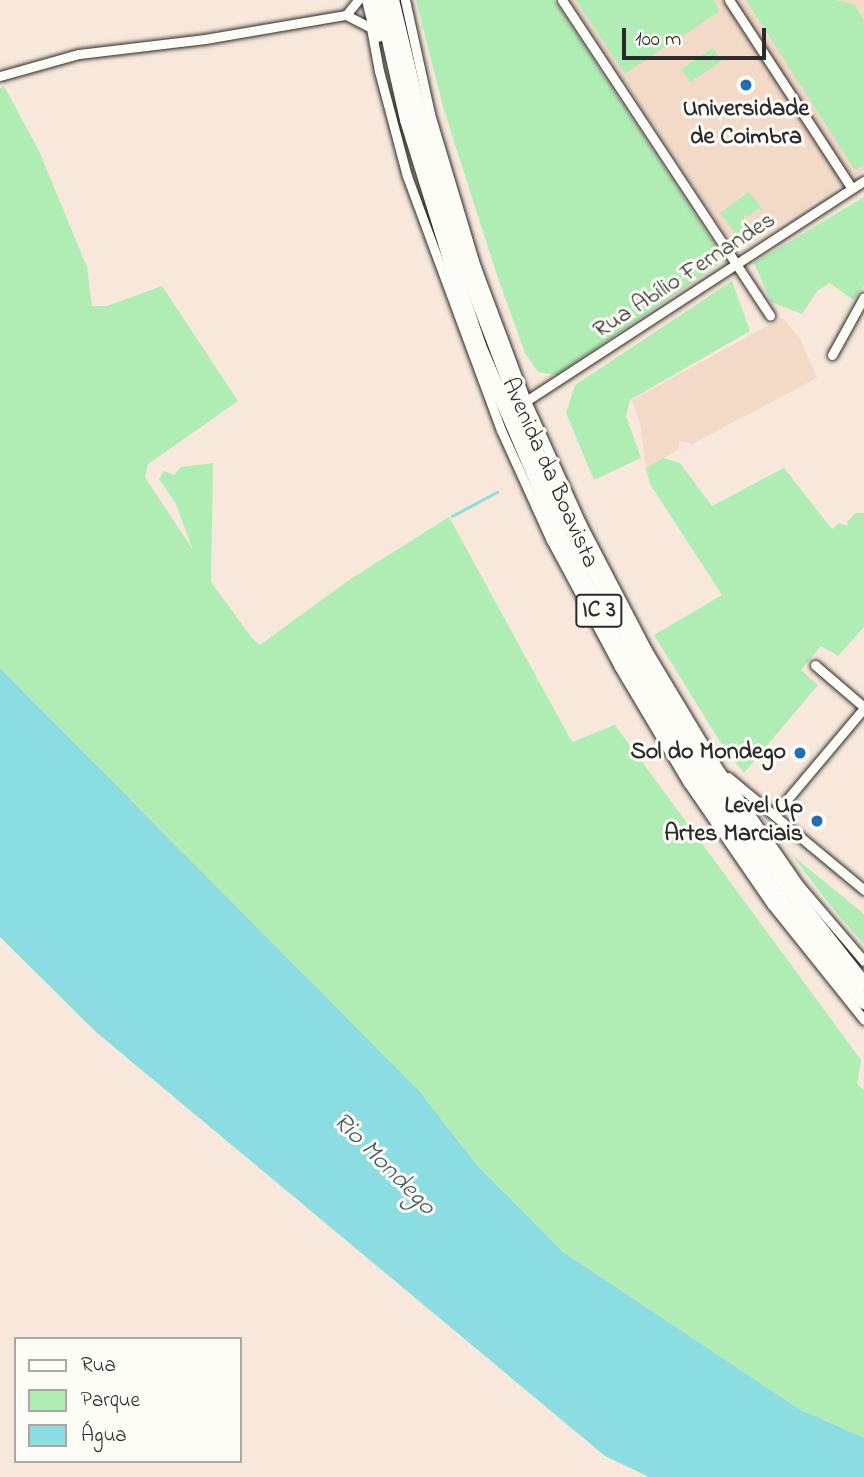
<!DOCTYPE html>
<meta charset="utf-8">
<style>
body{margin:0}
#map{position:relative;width:864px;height:1477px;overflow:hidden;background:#f7e8db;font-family:"Indie Flower",sans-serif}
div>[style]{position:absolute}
.built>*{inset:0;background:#f3dac8}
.green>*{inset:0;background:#afedb4}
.water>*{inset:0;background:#8cdde2}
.stream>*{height:2.5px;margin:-1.25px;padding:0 1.25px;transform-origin:1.25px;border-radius:1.25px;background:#8cdde2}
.roads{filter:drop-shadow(0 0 2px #2b2b2b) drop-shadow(0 0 2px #2b2b2b)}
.minor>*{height:9px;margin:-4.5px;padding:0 4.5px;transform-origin:4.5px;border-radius:4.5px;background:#fdfcf7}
.highway>*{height:14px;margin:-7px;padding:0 7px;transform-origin:7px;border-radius:7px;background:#fdfcf7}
.dots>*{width:19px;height:19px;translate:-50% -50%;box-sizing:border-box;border:4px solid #fdfcf7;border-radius:50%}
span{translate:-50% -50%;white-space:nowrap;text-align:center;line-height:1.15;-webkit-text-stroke:6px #fdfcf7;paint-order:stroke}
.shield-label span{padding:2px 5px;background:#fdfcf7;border:2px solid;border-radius:5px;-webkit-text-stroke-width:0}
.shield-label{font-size:23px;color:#2b2b2b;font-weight:700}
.poi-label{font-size:24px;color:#2b2b2b;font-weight:700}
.right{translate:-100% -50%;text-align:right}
.street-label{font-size:24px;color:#2b2b2b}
.water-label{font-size:26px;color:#486062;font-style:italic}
.legend{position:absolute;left:14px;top:1337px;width:228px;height:126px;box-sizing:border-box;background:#fdfcf7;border:2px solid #a9a8a5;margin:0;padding:9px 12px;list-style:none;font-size:21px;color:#2b2b2b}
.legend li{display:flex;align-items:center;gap:14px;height:35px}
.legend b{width:35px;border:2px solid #a9a8a5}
.scale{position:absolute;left:622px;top:28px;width:144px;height:32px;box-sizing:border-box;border:4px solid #2b2b2b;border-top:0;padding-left:9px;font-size:21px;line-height:24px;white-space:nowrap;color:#2b2b2b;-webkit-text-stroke:5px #fdfcf7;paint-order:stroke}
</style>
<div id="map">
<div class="built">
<i style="clip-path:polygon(571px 0,864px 0,864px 170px,737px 252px)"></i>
<i style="clip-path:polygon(782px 318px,800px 338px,817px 378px,692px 444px,680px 441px,678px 450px,646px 468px,640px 424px,632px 400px)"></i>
</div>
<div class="green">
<i style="clip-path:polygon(416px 0,554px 0,725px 260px,557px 375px,538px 372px,525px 353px,497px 275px,444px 110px)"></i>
<i style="clip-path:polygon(576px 0,713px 0,720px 11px,625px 74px)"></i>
<i style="clip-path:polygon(746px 0,836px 0,855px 5px,864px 20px,864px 165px,855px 170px)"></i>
<i style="clip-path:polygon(713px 48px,722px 61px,690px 82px,681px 69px)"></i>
<i style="clip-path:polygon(4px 86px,39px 151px,87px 267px,92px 306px,107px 306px,162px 286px,238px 401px,148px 464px,145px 477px,193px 550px,176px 504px,159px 479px,164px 471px,174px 475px,181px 467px,213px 463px,211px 582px,251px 637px,260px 645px,349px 580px,449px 517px,572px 742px,615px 725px,861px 1060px,857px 1084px,864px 1090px,864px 1438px,799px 1409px,563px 1252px,477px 1165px,441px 1119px,301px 972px,0 668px,0 88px)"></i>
<i style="clip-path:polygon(749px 192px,763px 210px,755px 210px,750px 216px,744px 216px,744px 220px,759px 227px,770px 220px,741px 241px,720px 213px)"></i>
<i style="clip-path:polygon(864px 197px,864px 286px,853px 300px,830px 283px,817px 291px,802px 314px,771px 302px,754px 263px)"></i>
<i style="clip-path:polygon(732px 281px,750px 331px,630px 400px,626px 416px,641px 458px,594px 480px,566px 413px,575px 385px)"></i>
<i style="clip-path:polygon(663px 458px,680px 463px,712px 506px,784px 468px,832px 529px,839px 523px,848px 526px,847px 522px,856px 513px,864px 513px,864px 627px,838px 656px,821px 646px,801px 670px,818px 685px,744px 773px,721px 743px,654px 635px,722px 595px,650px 484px,646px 468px)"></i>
<i style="clip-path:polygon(792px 855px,864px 914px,864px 944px,834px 910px)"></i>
</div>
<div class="water">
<i style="clip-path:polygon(0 668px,419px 1091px,477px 1165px,563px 1252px,799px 1409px,864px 1438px,864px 1477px,649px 1477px,605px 1456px,96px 1032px,0 937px)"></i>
</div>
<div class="stream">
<i style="left:452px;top:516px;width:51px;rotate:-28.1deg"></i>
</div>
<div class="roads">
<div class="minor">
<i style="left:405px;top:0;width:117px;rotate:77.6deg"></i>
<i style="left:430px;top:114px;width:160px;rotate:73.3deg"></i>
<i style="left:476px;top:267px;width:143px;rotate:69.5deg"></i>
<i style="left:526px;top:401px;width:134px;rotate:65.7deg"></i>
<i style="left:581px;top:523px;width:143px;rotate:62.5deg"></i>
<i style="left:647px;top:650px;width:138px;rotate:59deg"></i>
<i style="left:718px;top:768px;width:142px;rotate:55.3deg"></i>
<i style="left:799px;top:885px;width:100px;rotate:49.5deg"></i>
<i style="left:562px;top:0;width:378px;rotate:56.6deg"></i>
<i style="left:729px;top:0;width:225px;rotate:56.9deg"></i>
<i style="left:346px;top:15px;width:19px;rotate:-51deg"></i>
<i style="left:371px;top:28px;width:44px;rotate:79.5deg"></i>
<i style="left:379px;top:71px;width:109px;rotate:75.1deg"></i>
<i style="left:407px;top:176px;width:271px;rotate:69.7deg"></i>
<i style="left:501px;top:430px;width:121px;rotate:65.6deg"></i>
<i style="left:551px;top:540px;width:144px;rotate:61.8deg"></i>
<i style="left:619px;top:667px;width:135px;rotate:59.3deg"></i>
<i style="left:688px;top:783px;width:148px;rotate:55.5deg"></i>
<i style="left:772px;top:905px;width:147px;rotate:51.3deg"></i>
<i style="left:0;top:76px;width:82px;rotate:-15.6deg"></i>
<i style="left:79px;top:54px;width:127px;rotate:-6.8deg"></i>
<i style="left:205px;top:39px;width:143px;rotate:-9.7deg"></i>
<i style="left:346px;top:15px;width:28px;rotate:27deg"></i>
<i style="left:832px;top:355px;width:66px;rotate:-61.1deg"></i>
<i style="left:526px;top:401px;width:403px;rotate:-33.1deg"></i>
<i style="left:815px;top:665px;width:65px;rotate:40.6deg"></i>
<i style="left:728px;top:777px;width:177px;rotate:39.7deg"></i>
<i style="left:774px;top:815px;width:140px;rotate:-49.9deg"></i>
</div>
<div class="highway">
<i style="left:369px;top:0;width:36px;rotate:76deg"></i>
<i style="left:380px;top:0;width:123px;rotate:77.3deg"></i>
<i style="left:407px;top:120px;width:162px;rotate:72.8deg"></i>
<i style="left:455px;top:275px;width:75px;rotate:71.3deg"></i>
<i style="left:479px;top:346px;width:206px;rotate:66.8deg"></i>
<i style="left:560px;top:535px;width:144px;rotate:62.2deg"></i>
<i style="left:627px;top:662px;width:135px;rotate:59.3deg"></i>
<i style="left:696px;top:778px;width:147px;rotate:55.2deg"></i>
<i style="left:780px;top:899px;width:133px;rotate:50.8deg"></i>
<i style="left:392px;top:0;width:120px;rotate:76.5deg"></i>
<i style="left:420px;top:117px;width:161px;rotate:73deg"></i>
<i style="left:467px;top:271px;width:187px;rotate:69.1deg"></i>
<i style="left:534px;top:446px;width:90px;rotate:65.1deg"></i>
<i style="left:572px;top:528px;width:144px;rotate:62.4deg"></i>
<i style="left:639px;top:656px;width:134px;rotate:59.4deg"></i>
<i style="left:707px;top:771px;width:146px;rotate:55deg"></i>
<i style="left:791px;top:891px;width:118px;rotate:51.9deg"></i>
</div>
</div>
<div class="dots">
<i style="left:746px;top:85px;background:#1f6fb2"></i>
<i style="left:800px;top:753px;background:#1f6fb2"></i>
<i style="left:817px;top:821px;background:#1f6fb2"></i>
</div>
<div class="shield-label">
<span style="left:599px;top:611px">IC 3</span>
</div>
<div class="poi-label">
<span style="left:746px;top:124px">Universidade<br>de Coimbra</span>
<span class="right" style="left:786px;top:753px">Sol do Mondego</span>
<span class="right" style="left:803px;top:821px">Level Up<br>Artes Marciais</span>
</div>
<div class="street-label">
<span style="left:685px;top:276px;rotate:-33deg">Rua Abílio Fernandes</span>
<span style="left:549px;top:473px;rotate:66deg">Avenida da Boavista</span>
</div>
<div class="water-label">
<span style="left:383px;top:1165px;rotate:45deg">Rio Mondego</span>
</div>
<ul class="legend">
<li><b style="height:9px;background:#fdfcf7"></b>Rua</li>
<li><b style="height:19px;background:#afedb4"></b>Parque</li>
<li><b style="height:19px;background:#8cdde2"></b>Água</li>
</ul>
<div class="scale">100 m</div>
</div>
